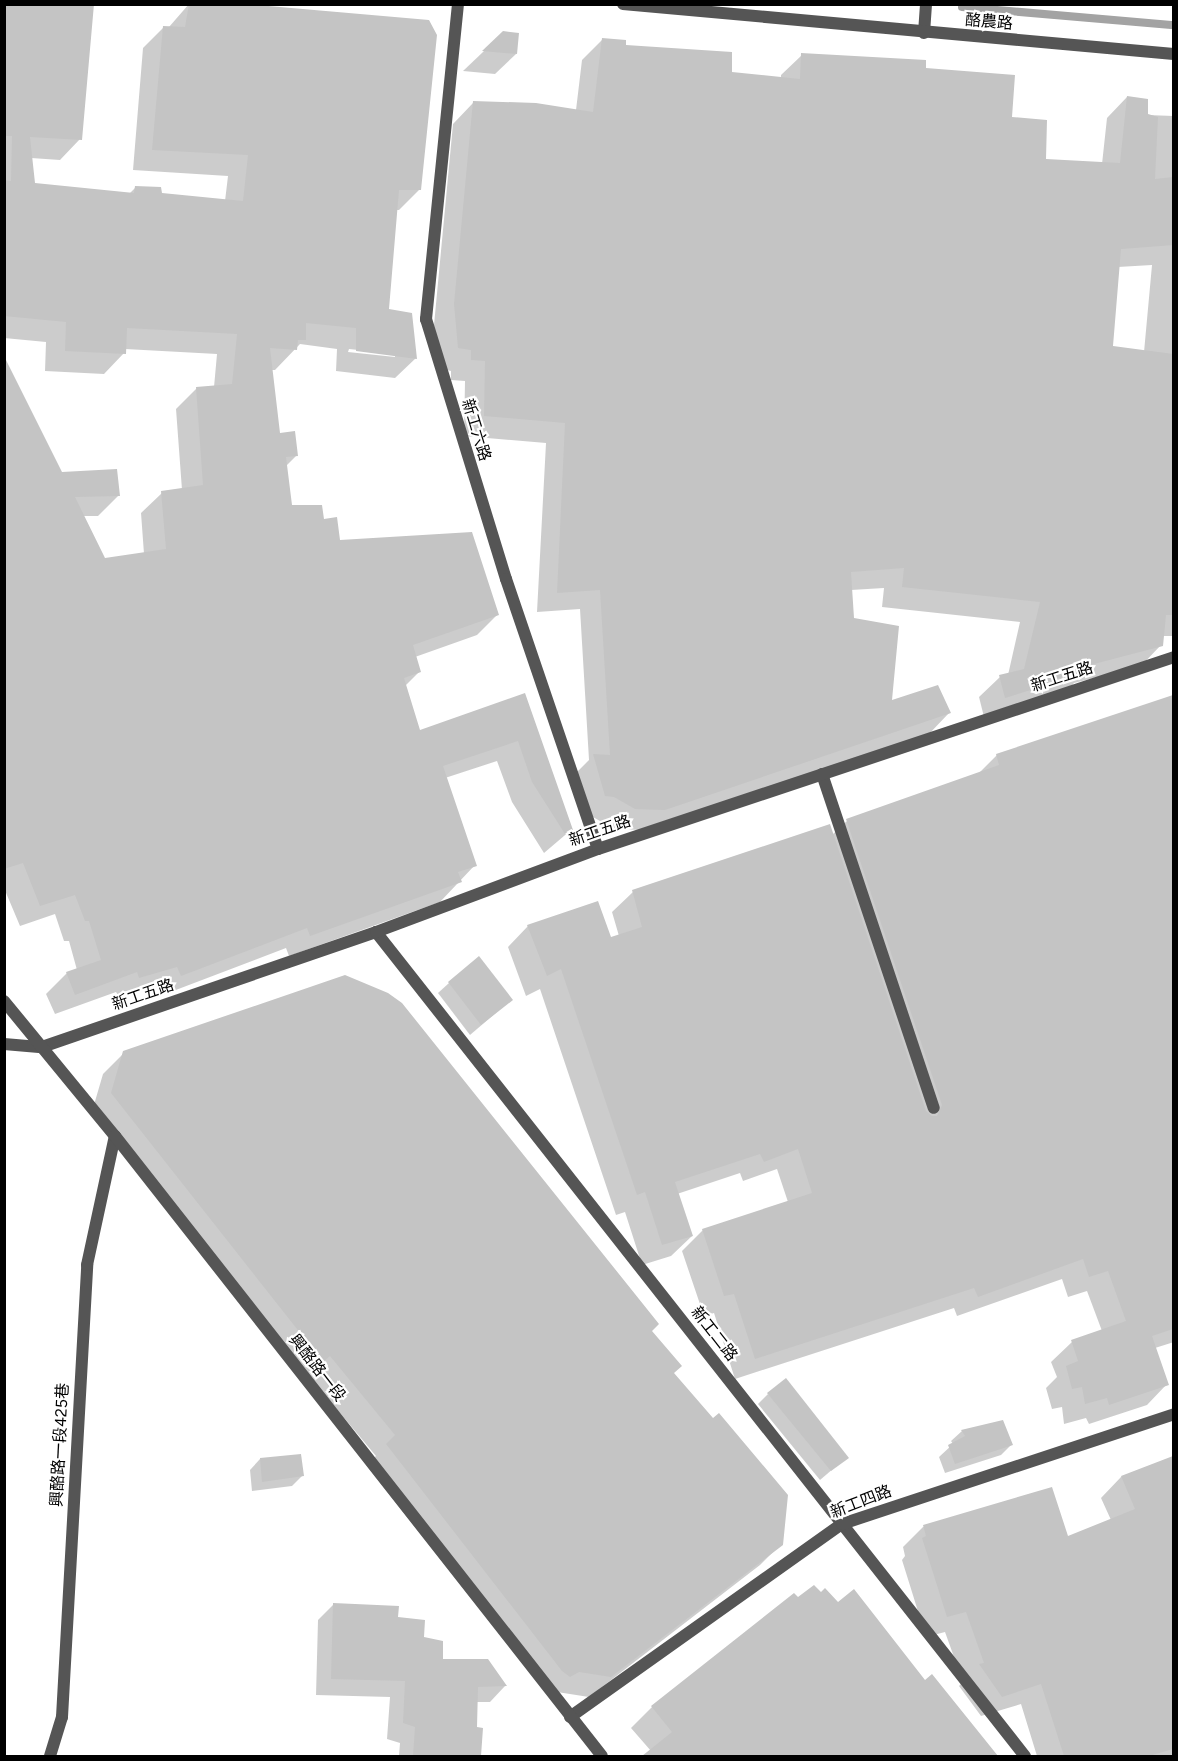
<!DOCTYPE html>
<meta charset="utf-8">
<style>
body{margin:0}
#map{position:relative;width:1178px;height:1761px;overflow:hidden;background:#fff;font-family:Figtree,"Noto Sans TC",sans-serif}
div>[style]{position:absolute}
.shadow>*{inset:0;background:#0003}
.stream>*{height:8px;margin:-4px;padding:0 4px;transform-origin:4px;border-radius:4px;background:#a3a3a3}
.building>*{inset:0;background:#c4c4c4}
.service>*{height:12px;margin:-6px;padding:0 6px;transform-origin:6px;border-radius:6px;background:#555}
.minor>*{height:12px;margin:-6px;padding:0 6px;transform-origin:6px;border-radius:6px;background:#555}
.tertiary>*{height:12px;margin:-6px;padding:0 6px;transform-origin:6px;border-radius:6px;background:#555}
span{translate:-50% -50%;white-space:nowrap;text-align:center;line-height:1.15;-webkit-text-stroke:4.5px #fff;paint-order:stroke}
.street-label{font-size:16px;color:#000}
.frame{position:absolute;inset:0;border:6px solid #000;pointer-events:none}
</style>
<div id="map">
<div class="shadow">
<i style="clip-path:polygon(evenodd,4px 4px,80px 139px,60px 160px,31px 158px,34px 184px,129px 194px,136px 187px,160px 194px,225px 201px,228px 176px,133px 170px,143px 48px,164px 27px,169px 27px,189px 4px,419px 190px,399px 210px,395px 210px,387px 310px,416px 358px,395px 378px,336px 371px,337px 349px,300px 344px,275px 370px,271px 370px,279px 434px,296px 456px,286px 466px,290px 506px,323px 521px,339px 541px,498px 614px,477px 635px,415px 657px,419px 672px,405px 686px,419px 732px,524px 694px,571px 830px,544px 853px,512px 802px,497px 761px,445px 778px,475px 865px,440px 902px,289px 956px,286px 948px,160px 996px,157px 987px,119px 997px,116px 992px,55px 1014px,46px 994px,67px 973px,77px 970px,69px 941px,64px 941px,55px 914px,20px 926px,4px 888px,4px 359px,61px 474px,119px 495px,98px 516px,83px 516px,104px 560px,144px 554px,141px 513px,162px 493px,182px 490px,176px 409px,197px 388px,214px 387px,217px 354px,125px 349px,124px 353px,104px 374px,45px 371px,46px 342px,4px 338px,4px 4px,349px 349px,395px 354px,395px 357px,348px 352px,349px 349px)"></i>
<i style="clip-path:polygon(503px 33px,516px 54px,495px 74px,463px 71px)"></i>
<i style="clip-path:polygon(evenodd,602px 40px,730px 74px,781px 79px,781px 75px,802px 55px,924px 69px,1010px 118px,1044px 160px,1102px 164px,1107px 118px,1127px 97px,1147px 115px,1174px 116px,1174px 636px,1162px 636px,1161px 645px,1141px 666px,1074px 683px,1068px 690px,984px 717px,979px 697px,1000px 677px,1008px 675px,1020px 622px,882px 607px,884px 588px,851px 590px,853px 619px,890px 702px,949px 713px,929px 734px,644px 830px,614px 829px,593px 817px,573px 776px,589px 760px,580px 609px,537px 612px,546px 443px,464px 436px,465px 381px,451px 380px,451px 371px,438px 368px,434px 325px,453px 124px,473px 103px,576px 110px,582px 60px,602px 40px,1152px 265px,1144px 352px,1112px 348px,1118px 267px,1152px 265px)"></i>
<i style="clip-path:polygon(1174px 697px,1174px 1342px,1155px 1348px,1167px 1384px,1147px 1405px,1089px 1424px,1086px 1418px,1064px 1424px,1062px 1407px,1052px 1409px,1046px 1388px,1057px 1377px,1051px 1362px,1072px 1342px,1102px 1331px,1087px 1291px,1068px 1297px,1062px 1279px,957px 1316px,954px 1308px,735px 1379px,714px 1313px,704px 1316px,682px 1251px,703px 1230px,788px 1202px,777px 1169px,743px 1181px,740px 1173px,677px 1194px,692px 1236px,671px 1256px,642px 1265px,625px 1212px,616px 1215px,540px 989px,526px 996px,508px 947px,528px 926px,610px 939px,619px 936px,612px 912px,633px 892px,832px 835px,847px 821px,978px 774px,997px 755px)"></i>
<i style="clip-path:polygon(449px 983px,511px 1000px,470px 1035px,438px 993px)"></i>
<i style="clip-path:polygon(124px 1053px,650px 1331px,673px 1374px,781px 1544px,760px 1565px,589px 1697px,557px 1692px,549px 1697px,366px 1465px,376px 1456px,91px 1115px,103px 1074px)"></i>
<i style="clip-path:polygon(768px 1394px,847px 1457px,820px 1480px,758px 1404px)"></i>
<i style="clip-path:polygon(1002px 1421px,1011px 1445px,1001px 1455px,945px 1473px,939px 1457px,953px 1444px,951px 1441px,962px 1431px)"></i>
<i style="clip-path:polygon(1174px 1457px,1174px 1756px,1037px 1756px,1021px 1704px,981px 1716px,959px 1686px,963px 1682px,945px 1632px,926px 1637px,902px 1560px,905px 1556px,903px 1547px,923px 1527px,1051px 1489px,1067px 1538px,1111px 1520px,1101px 1498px,1121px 1477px)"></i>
<i style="clip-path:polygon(260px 1459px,302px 1476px,292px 1486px,252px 1491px,250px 1470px)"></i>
<i style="clip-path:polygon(794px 1595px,925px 1682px,931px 1676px,995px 1756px,644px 1756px,651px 1751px,631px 1728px,652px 1707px)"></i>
<i style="clip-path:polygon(334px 1604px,396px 1618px,422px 1639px,441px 1661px,487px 1661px,505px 1686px,490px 1702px,476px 1702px,476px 1728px,481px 1729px,479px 1756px,399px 1756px,400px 1743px,387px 1739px,390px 1697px,316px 1695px,318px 1620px)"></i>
</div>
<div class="stream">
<i style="left:962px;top:7px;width:213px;rotate:4.9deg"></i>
</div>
<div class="building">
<i style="clip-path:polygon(4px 4px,94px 4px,82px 140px,30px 137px,35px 183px,134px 193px,135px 186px,161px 187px,162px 193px,243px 201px,248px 155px,152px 150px,163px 26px,185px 27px,189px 4px,244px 4px,429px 20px,437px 35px,421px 190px,399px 190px,389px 309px,412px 313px,417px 359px,356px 351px,356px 328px,306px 323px,306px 340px,298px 340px,297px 350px,270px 348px,280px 433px,295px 431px,298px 456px,286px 457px,292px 505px,322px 505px,324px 519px,337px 517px,340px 540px,472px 532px,499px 615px,413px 645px,421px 672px,404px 678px,420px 730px,525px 693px,573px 830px,565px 834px,532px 782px,518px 741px,443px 766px,477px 866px,458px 872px,462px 882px,310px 936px,307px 928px,181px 976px,177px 967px,139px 978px,137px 972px,75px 995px,66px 972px,101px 960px,89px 921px,85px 921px,75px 895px,40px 906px,23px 863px,4px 869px,4px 356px,62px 472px,117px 469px,120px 496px,75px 497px,105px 558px,166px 549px,161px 491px,203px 485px,196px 387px,232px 384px,237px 334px,127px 328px,126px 354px,65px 351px,66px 322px,4px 316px,4px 180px,11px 181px,12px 136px,4px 136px)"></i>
<i style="clip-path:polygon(503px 31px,519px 33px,517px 54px,482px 51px)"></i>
<i style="clip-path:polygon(602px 38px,626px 40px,626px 45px,732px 52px,732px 72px,800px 79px,801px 53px,926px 60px,926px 68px,1015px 75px,1012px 117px,1047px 120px,1046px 159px,1120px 163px,1127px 96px,1148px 99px,1148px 114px,1158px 117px,1155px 179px,1173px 177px,1173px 245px,1121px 249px,1113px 346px,1173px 354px,1173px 615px,1166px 615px,1163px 646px,1090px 665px,1090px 670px,1033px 685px,1034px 689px,1005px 698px,999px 675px,1024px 669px,1040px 602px,902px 587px,904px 568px,851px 572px,854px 618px,899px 626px,892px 700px,938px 685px,951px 713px,665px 810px,635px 809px,614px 797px,605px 796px,593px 754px,610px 755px,600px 590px,557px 593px,565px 423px,484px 416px,485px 361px,471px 360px,471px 350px,458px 348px,454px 304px,473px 101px,536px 103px,593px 112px)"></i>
<i style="clip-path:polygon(1173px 695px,1173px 1329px,1152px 1336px,1169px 1385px,1109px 1405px,1107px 1398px,1085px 1404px,1082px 1387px,1072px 1389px,1066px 1366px,1078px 1361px,1071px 1340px,1126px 1321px,1108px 1271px,1089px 1277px,1083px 1259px,978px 1297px,974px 1288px,755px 1359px,734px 1294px,724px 1296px,702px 1229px,812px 1193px,798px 1149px,764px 1162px,760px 1154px,675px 1182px,693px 1236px,662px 1245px,645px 1192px,637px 1195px,561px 969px,547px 976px,527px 925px,598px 901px,611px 937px,642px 927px,632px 890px,830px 824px,926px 1111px,932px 1116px,937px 1116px,942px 1105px,846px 819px,999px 765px,996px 754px)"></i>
<i style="clip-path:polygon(479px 956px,513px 1000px,481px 1025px,448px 982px)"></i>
<i style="clip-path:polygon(345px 975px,388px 993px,402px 1003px,659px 1324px,652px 1331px,682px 1366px,674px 1373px,713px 1418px,719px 1413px,788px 1495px,783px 1545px,611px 1677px,579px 1672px,570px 1677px,562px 1671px,386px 1444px,395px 1435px,330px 1356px,323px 1362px,111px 1093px,123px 1051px)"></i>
<i style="clip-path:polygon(786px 1378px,849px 1458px,831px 1471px,767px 1393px)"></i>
<i style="clip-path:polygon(1003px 1420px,1013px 1445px,955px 1464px,948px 1445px,965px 1436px,961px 1430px)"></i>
<i style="clip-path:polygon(301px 1454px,304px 1476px,262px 1482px,260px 1458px)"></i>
<i style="clip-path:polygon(1173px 1456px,1173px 1749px,1149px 1756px,1064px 1756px,1041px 1684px,1002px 1697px,979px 1664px,984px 1663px,966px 1612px,947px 1617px,922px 1538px,926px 1536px,923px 1525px,1052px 1487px,1068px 1536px,1135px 1509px,1121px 1476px)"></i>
<i style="clip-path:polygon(814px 1585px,821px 1592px,825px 1588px,838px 1602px,854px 1589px,925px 1680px,932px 1674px,998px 1756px,642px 1756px,672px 1732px,651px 1706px,794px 1593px,798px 1597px)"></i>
<i style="clip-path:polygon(333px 1603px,399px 1606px,398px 1617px,425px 1620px,424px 1637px,443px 1641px,443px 1659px,488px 1659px,507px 1686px,478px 1687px,477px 1727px,483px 1728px,481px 1756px,413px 1756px,415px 1727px,403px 1723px,405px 1681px,331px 1679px)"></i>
</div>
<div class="service">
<i style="left:924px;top:33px;width:29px;rotate:-86deg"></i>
<i style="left:4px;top:1044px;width:38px;rotate:5deg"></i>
<i style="left:50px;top:1756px;width:41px;rotate:-72.9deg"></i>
<i style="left:62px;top:1717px;width:453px;rotate:-86.8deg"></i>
<i style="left:87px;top:1265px;width:132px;rotate:-77.8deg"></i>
</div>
<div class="minor">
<i style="left:458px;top:4px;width:317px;rotate:95.8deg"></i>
<i style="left:426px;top:319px;width:272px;rotate:72.9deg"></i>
<i style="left:506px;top:579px;width:285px;rotate:71.2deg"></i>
<i style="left:623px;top:4px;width:553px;rotate:5.19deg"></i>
<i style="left:822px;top:774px;width:352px;rotate:71.5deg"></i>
<i style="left:376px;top:932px;width:1049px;rotate:51.78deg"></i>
<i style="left:42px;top:1047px;width:353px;rotate:-19deg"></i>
<i style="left:376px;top:932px;width:237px;rotate:-20.5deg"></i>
<i style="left:598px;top:849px;width:607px;rotate:-18.43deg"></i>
<i style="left:570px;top:1717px;width:334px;rotate:-35.4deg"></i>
<i style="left:842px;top:1524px;width:350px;rotate:-18.3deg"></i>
</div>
<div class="tertiary">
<i style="left:4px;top:1001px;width:175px;rotate:50.6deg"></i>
<i style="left:115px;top:1136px;width:788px;rotate:51.85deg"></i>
</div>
<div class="street-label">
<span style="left:989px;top:22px;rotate:5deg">酪農路</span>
<span style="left:476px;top:430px;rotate:73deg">新工六路</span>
<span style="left:1062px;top:677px;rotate:-18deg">新工五路</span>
<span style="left:600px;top:831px;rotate:-19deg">新工五路</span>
<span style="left:143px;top:995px;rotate:-19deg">新工五路</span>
<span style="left:714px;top:1334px;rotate:52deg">新工二路</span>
<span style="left:317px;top:1368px;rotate:52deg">興酪路一段</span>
<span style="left:60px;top:1445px;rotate:-87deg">興酪路一段425巷</span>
<span style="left:861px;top:1502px;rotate:-21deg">新工四路</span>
</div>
<div class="frame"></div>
</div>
